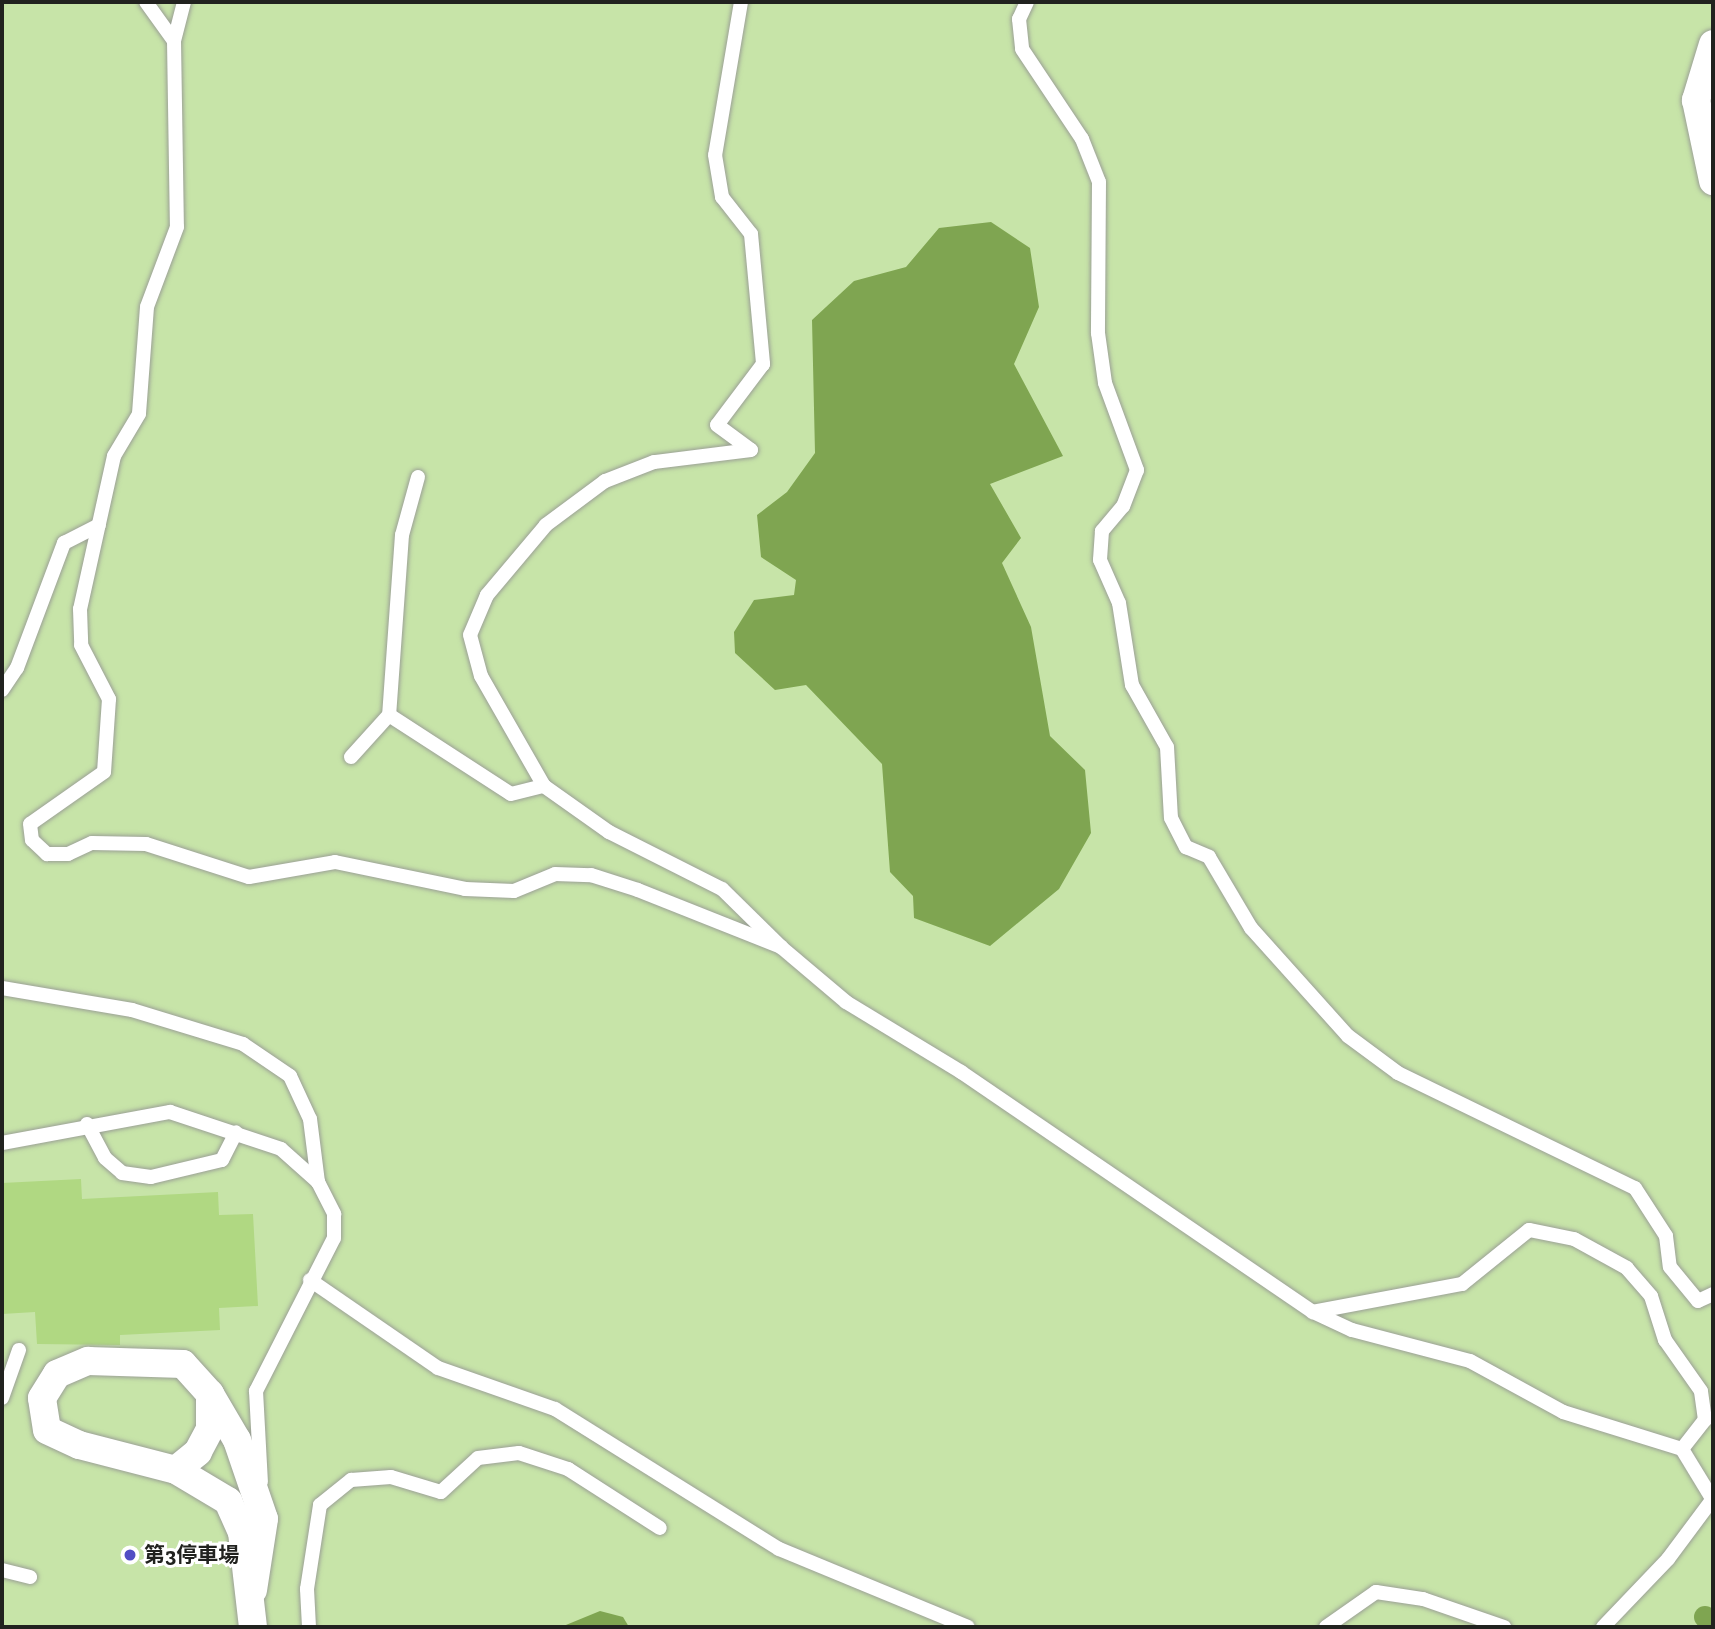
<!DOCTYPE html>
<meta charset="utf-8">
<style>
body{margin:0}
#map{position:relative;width:1715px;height:1629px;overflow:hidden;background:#eef3e9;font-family:"Zilla Slab","Noto Sans TC",serif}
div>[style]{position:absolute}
.green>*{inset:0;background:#c7e4a8}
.water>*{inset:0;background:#7fa551}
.round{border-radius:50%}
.building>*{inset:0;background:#b0d882}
.roads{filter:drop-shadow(0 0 2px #9ba096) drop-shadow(0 0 2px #9ba096)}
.service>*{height:14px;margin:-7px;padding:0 7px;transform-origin:7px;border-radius:7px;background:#fff}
.minor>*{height:28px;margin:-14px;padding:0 14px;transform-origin:14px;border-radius:14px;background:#fff}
.dots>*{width:19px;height:19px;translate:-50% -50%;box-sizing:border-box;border:4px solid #fff;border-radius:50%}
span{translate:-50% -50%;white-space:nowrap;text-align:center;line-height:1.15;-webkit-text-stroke:6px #fff;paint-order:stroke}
.poi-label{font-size:21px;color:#21221f;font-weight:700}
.left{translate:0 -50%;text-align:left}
.frame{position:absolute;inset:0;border:4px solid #21221f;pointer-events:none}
</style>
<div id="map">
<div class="green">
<i style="clip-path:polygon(2px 2px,1713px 2px,1713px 1627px,2px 1627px)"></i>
</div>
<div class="water">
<i style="clip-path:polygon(991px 222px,1030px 248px,1039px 307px,1014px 364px,1063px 456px,990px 484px,1021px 538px,1002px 563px,1031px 627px,1050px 736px,1085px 770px,1091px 833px,1059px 889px,990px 946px,914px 918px,913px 896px,890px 872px,882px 764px,806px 685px,775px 690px,735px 653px,734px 632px,754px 600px,794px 595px,796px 580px,761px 557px,757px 515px,787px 492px,815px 453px,812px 320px,854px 281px,906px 267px,939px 228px)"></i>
<i class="round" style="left:1694px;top:1606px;width:22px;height:22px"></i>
<i style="clip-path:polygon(600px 1611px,623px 1617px,629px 1627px,561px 1627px)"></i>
</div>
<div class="building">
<i style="clip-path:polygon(81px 1179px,82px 1199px,218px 1192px,219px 1215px,253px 1214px,258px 1306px,219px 1308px,220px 1330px,120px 1335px,120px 1345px,37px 1344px,35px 1312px,2px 1314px,2px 1183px)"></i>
</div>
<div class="roads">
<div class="service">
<i style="left:146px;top:2px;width:48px;rotate:54.3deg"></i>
<i style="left:184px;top:2px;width:40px;rotate:104.4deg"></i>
<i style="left:174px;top:41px;width:186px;rotate:89.1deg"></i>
<i style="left:177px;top:227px;width:85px;rotate:110.6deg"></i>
<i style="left:147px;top:307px;width:107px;rotate:94.3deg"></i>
<i style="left:139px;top:414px;width:49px;rotate:120.8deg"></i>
<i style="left:114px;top:456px;width:157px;rotate:102.5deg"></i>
<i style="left:80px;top:609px;width:36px;rotate:88deg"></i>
<i style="left:81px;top:645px;width:61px;rotate:62.6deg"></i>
<i style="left:109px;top:699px;width:73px;rotate:93.9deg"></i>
<i style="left:104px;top:772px;width:90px;rotate:144.9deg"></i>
<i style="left:30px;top:824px;width:16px;rotate:83deg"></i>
<i style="left:32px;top:840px;width:21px;rotate:43deg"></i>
<i style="left:47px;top:854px;width:21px"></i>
<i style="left:68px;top:854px;width:26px;rotate:-25deg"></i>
<i style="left:92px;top:843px;width:54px;rotate:1.1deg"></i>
<i style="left:146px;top:844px;width:108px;rotate:17.8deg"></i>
<i style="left:249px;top:877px;width:87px;rotate:-9.9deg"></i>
<i style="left:335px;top:862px;width:133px;rotate:11.7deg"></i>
<i style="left:465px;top:889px;width:49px;rotate:2.3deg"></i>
<i style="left:514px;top:891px;width:44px;rotate:-22.5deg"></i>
<i style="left:555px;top:874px;width:36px;rotate:2deg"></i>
<i style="left:591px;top:875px;width:49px;rotate:17.7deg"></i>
<i style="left:638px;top:890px;width:154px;rotate:21.7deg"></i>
<i style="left:781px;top:947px;width:85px;rotate:40.2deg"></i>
<i style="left:846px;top:1002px;width:135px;rotate:31.3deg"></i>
<i style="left:961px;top:1072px;width:426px;rotate:34.3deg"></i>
<i style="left:1313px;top:1312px;width:43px;rotate:24.8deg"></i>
<i style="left:1352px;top:1330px;width:122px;rotate:14.7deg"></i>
<i style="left:1470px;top:1361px;width:106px;rotate:28.7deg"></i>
<i style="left:1563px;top:1412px;width:125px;rotate:17.3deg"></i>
<i style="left:1682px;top:1449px;width:37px;rotate:-52deg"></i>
<i style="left:1705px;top:1420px;width:29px;rotate:-98deg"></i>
<i style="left:1701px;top:1391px;width:62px;rotate:-125.2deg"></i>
<i style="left:1665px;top:1340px;width:46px;rotate:-107.7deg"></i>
<i style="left:1651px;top:1296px;width:37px;rotate:-131deg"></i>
<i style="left:1627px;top:1268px;width:60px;rotate:-151.3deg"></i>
<i style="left:1574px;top:1239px;width:46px;rotate:-168.7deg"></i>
<i style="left:1529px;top:1230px;width:86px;rotate:141.1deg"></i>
<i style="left:1462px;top:1284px;width:152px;rotate:169.4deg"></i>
<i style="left:741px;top:2px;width:155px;rotate:99.6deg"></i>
<i style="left:715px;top:155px;width:43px;rotate:80.5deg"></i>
<i style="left:722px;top:197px;width:47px;rotate:51.9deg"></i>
<i style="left:751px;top:234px;width:131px;rotate:84.7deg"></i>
<i style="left:763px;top:364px;width:76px;rotate:127deg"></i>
<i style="left:717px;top:425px;width:42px;rotate:36.3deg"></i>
<i style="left:751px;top:450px;width:98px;rotate:172.9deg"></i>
<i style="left:654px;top:462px;width:53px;rotate:158.8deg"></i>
<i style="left:605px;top:481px;width:74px;rotate:143.3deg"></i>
<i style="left:546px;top:525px;width:92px;rotate:130.1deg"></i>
<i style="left:487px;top:595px;width:43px;rotate:113deg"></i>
<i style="left:470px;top:635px;width:42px;rotate:75deg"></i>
<i style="left:481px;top:676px;width:127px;rotate:60.2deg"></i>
<i style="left:544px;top:786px;width:80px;rotate:35.3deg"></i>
<i style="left:609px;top:832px;width:127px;rotate:26.8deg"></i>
<i style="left:722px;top:889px;width:83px;rotate:44.5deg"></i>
<i style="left:1027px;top:2px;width:19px;rotate:115deg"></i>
<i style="left:1019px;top:19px;width:30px;rotate:84deg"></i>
<i style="left:1022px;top:49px;width:108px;rotate:56.3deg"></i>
<i style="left:1082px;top:139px;width:46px;rotate:68.4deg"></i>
<i style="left:1099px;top:182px;width:151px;rotate:90.4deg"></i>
<i style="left:1098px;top:333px;width:50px;rotate:82deg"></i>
<i style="left:1105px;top:383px;width:93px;rotate:69.8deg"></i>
<i style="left:1137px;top:470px;width:39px;rotate:111deg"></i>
<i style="left:1123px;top:506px;width:33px;rotate:130deg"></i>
<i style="left:1102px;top:531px;width:29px;rotate:94deg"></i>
<i style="left:1100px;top:560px;width:47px;rotate:66.2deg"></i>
<i style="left:1119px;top:603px;width:83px;rotate:81deg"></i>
<i style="left:1132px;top:685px;width:71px;rotate:60.6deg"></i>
<i style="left:1167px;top:747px;width:71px;rotate:86.8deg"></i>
<i style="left:1171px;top:818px;width:33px;rotate:63deg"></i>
<i style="left:1186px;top:847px;width:25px;rotate:23deg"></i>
<i style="left:1209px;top:857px;width:82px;rotate:59.4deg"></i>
<i style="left:1251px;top:928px;width:145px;rotate:48.1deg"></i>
<i style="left:1348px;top:1036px;width:62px;rotate:36.5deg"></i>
<i style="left:1398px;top:1073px;width:263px;rotate:25.9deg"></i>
<i style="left:1635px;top:1188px;width:57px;rotate:57.1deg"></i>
<i style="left:1666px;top:1236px;width:31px;rotate:83deg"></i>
<i style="left:1670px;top:1267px;width:44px;rotate:50.5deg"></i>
<i style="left:1698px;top:1301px;width:17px;rotate:-25deg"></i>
<i style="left:418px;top:477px;width:60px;rotate:105.4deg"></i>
<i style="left:402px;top:535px;width:180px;rotate:94.1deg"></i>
<i style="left:389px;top:715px;width:145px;rotate:32.9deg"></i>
<i style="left:511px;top:794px;width:34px;rotate:-14deg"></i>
<i style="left:2px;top:690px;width:27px;rotate:-56deg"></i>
<i style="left:17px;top:668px;width:134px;rotate:-69.4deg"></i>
<i style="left:64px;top:543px;width:39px;rotate:-27deg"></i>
<i style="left:351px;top:757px;width:57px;rotate:-47.9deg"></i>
<i style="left:2px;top:988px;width:132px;rotate:9.6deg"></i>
<i style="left:132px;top:1010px;width:116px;rotate:17deg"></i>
<i style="left:243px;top:1044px;width:57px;rotate:34.2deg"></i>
<i style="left:290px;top:1076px;width:47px;rotate:65.1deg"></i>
<i style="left:310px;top:1119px;width:64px;rotate:82.8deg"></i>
<i style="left:87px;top:1124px;width:38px;rotate:62deg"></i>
<i style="left:105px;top:1158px;width:23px;rotate:41deg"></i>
<i style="left:122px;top:1173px;width:29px;rotate:8deg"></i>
<i style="left:151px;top:1177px;width:73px;rotate:-13.5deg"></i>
<i style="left:222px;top:1160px;width:31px;rotate:-63deg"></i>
<i style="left:2px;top:1143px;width:171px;rotate:-10.5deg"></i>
<i style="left:170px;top:1112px;width:117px;rotate:18.4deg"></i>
<i style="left:281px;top:1149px;width:50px;rotate:41.7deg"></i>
<i style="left:318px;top:1182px;width:36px;rotate:63deg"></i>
<i style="left:334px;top:1214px;width:24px;rotate:90deg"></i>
<i style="left:334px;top:1238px;width:172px;rotate:117deg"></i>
<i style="left:256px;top:1391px;width:91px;rotate:86.9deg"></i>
<i style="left:310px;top:1280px;width:155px;rotate:34.5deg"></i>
<i style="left:438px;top:1368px;width:124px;rotate:19.3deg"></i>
<i style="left:555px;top:1409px;width:264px;rotate:32deg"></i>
<i style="left:779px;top:1549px;width:204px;rotate:22.4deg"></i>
<i style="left:2px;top:1398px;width:51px;rotate:-70.5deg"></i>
<i style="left:1682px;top:1449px;width:60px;rotate:58.7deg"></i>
<i style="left:2px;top:1570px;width:29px;rotate:14deg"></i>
<i style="left:309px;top:1627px;width:38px;rotate:-93deg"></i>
<i style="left:307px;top:1589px;width:85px;rotate:-81.2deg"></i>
<i style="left:320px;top:1505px;width:40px;rotate:-39deg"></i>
<i style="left:351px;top:1480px;width:40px;rotate:-4.3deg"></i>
<i style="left:391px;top:1477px;width:52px;rotate:16.7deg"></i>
<i style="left:441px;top:1492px;width:50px;rotate:-42.6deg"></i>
<i style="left:478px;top:1458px;width:41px;rotate:-7deg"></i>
<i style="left:519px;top:1453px;width:52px;rotate:18.1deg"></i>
<i style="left:568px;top:1469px;width:109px;rotate:32.7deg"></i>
<i style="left:1326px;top:1627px;width:61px;rotate:-35deg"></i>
<i style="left:1376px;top:1592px;width:48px;rotate:8.5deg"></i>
<i style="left:1423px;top:1599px;width:86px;rotate:19.1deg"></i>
<i style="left:1603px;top:1627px;width:94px;rotate:-46.3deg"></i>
<i style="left:1668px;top:1559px;width:74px;rotate:-53.3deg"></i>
</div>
<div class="minor">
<i style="left:1713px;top:44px;width:59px;rotate:106.9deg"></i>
<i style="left:1696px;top:100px;width:83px;rotate:78.1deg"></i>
<i style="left:210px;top:1394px;width:35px;rotate:90deg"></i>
<i style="left:210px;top:1429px;width:26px;rotate:118deg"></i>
<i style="left:198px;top:1452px;width:28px;rotate:141deg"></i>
<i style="left:176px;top:1470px;width:100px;rotate:-165.5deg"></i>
<i style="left:79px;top:1445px;width:35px;rotate:-155deg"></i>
<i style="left:47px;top:1430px;width:32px;rotate:-99deg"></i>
<i style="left:42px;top:1398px;width:28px;rotate:-58deg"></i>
<i style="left:57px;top:1374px;width:34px;rotate:-23deg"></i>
<i style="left:88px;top:1361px;width:95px;rotate:1.8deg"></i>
<i style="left:183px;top:1364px;width:40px;rotate:48deg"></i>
<i style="left:210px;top:1394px;width:53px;rotate:59.6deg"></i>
<i style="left:237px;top:1440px;width:83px;rotate:71.1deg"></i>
<i style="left:264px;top:1519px;width:72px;rotate:98.8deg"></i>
<i style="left:176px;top:1470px;width:61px;rotate:30.8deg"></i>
<i style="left:228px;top:1501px;width:34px;rotate:66deg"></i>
<i style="left:242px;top:1532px;width:96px;rotate:83.4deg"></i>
</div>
</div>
<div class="dots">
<i style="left:130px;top:1555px;background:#524dc4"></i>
</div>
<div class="poi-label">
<span class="left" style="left:144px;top:1555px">第3停車場</span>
</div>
<div class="frame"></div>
</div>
